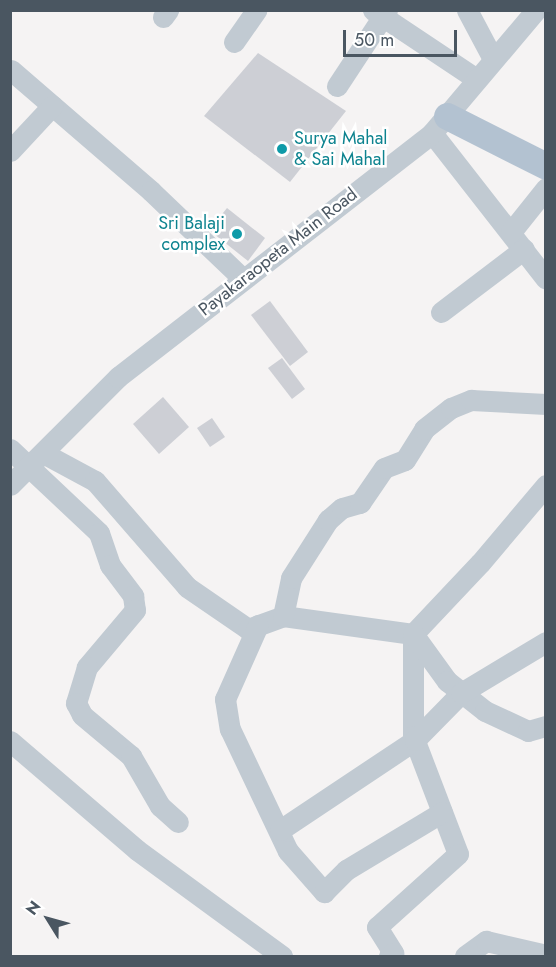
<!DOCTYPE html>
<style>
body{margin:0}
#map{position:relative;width:556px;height:967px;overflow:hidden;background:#f5f3f3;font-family:Jost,sans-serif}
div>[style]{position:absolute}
.building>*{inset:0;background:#cdcfd5}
.minor>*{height:21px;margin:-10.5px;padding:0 10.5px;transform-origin:10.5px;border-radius:10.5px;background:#c1cad2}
.major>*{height:27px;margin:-13.5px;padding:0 13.5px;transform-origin:13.5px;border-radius:13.5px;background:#b3c2d1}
.dots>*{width:16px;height:16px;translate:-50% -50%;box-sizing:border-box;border:3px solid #fff;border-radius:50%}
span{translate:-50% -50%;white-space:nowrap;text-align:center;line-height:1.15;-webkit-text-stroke:5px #fff;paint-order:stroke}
.culture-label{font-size:18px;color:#0d838f}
.left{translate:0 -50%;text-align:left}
.right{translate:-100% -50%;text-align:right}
.street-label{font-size:18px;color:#4a5661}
.frame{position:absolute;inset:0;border:12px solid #4a5661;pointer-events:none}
.north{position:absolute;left:18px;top:889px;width:60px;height:60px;-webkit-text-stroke:4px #fff;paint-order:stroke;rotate:307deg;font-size:16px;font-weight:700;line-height:24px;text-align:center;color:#4a5661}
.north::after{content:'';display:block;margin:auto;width:21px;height:27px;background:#4a5661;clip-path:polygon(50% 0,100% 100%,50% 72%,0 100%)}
.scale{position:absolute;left:343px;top:30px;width:114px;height:27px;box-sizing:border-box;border:3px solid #4a5661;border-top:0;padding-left:8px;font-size:18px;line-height:21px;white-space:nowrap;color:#4a5661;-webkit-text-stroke:4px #fff;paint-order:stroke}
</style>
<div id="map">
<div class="building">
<i style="clip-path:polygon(258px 53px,346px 111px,290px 182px,204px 116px)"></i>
<i style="clip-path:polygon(227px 208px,265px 238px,248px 261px,209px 230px)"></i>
<i style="clip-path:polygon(270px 301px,308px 352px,290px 366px,251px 315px)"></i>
<i style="clip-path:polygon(282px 358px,305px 389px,292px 399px,268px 368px)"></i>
<i style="clip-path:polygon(163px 397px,189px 427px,159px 454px,133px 424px)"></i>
<i style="clip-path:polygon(212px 418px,225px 437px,210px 447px,197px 428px)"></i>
</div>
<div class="minor">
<i style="left:373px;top:10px;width:123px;rotate:33.7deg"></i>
<i style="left:467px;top:10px;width:55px;rotate:62deg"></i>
<i style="left:163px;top:17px;width:9px;rotate:-54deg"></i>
<i style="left:234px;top:42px;width:39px;rotate:-55deg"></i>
<i style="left:11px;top:70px;width:185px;rotate:40.8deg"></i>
<i style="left:151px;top:191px;width:127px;rotate:43.7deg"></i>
<i style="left:337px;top:86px;width:91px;rotate:-56.7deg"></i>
<i style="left:432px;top:133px;width:185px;rotate:52deg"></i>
<i style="left:10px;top:151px;width:62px;rotate:-47deg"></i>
<i style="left:511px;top:232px;width:56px;rotate:-51.5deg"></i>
<i style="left:441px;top:312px;width:104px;rotate:-37.2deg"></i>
<i style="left:10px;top:449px;width:122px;rotate:43.3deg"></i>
<i style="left:99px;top:533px;width:34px;rotate:71deg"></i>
<i style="left:110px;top:565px;width:39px;rotate:53deg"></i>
<i style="left:133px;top:596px;width:14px;rotate:82deg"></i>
<i style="left:135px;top:610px;width:75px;rotate:130.1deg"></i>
<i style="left:87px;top:667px;width:38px;rotate:107deg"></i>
<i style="left:76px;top:703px;width:13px;rotate:63deg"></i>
<i style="left:82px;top:715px;width:64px;rotate:39.9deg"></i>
<i style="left:131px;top:756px;width:58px;rotate:59.9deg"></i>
<i style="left:160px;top:806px;width:24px;rotate:42deg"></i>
<i style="left:43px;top:453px;width:59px;rotate:28.3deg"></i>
<i style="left:95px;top:481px;width:140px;rotate:49deg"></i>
<i style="left:187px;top:587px;width:74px;rotate:34.5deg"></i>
<i style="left:248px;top:629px;width:37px;rotate:-20deg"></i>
<i style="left:283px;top:616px;width:131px;rotate:7.9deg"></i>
<i style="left:413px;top:634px;width:102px;rotate:90deg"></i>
<i style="left:413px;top:736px;width:126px;rotate:69.1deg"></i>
<i style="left:458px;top:854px;width:109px;rotate:138deg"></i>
<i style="left:377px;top:927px;width:31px;rotate:58deg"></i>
<i style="left:393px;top:953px;width:5px;rotate:143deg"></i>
<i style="left:10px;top:485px;width:153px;rotate:-45deg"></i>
<i style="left:118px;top:377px;width:398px;rotate:-37.8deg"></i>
<i style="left:432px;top:133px;width:161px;rotate:-49.8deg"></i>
<i style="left:546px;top:485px;width:102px;rotate:130.2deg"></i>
<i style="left:480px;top:563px;width:98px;rotate:133.3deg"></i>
<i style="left:413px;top:634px;width:58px;rotate:54.1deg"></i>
<i style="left:447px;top:681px;width:48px;rotate:38.3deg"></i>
<i style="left:485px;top:711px;width:47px;rotate:24.9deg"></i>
<i style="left:528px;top:731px;width:19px;rotate:-16deg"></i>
<i style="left:283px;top:616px;width:39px;rotate:-78deg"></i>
<i style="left:291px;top:578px;width:69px;rotate:-57.5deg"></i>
<i style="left:328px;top:520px;width:18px;rotate:-41deg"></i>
<i style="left:342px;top:508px;width:19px;rotate:-16deg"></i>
<i style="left:360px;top:503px;width:42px;rotate:-55.6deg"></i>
<i style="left:384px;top:468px;width:22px;rotate:-21deg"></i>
<i style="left:405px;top:460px;width:36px;rotate:-58deg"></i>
<i style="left:424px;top:429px;width:34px;rotate:-38deg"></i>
<i style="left:451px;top:408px;width:22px;rotate:-22deg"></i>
<i style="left:471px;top:400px;width:75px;rotate:3.1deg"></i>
<i style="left:258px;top:625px;width:81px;rotate:114deg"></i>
<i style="left:225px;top:699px;width:30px;rotate:81deg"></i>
<i style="left:230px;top:729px;width:135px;rotate:64.6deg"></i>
<i style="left:288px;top:851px;width:55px;rotate:48.7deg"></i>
<i style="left:324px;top:892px;width:31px;rotate:-45deg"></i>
<i style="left:346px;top:870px;width:112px;rotate:-31.1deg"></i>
<i style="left:10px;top:741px;width:167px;rotate:40.6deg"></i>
<i style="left:137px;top:850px;width:180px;rotate:36.2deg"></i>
<i style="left:280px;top:830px;width:162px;rotate:-33.7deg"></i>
<i style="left:415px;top:740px;width:66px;rotate:-45.6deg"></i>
<i style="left:461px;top:693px;width:99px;rotate:-31deg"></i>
<i style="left:465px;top:956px;width:26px;rotate:-36deg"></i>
<i style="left:486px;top:941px;width:62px;rotate:13.1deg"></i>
</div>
<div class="major">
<i style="left:447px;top:116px;width:111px;rotate:26.8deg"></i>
</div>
<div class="dots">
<i style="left:282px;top:149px;background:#0f9aa8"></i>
<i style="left:237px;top:234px;background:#0f9aa8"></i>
</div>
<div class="culture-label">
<span class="left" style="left:294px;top:149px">Surya Mahal<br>&amp; Sai Mahal</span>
<span class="right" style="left:225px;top:234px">Sri Balaji<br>complex</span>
</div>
<div class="street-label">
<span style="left:278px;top:252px;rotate:-38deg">Payakaraopeta Main Road</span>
</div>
<div class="frame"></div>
<div class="north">N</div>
<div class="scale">50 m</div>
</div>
